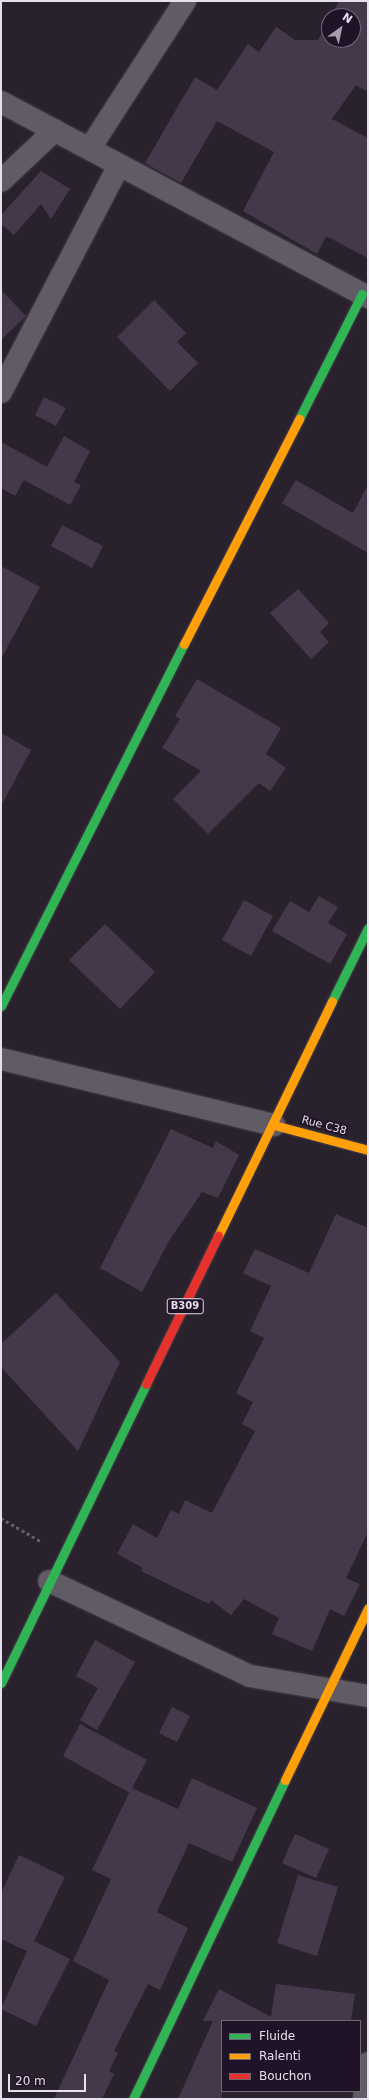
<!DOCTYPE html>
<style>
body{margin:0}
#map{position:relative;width:369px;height:2100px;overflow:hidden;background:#29222d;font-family:"DejaVu Sans",sans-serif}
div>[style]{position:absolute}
.building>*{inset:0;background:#44394a}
.path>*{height:2.5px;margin-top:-1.25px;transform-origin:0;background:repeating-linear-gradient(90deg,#656069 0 3px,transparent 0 6px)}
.roads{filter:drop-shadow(0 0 1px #443e48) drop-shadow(0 0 1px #443e48)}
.street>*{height:22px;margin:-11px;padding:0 11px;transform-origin:11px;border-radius:11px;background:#605b64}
.fast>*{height:9px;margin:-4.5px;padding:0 4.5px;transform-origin:4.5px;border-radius:4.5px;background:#30b455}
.slow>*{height:9px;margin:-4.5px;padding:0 4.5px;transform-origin:4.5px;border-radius:4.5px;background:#ff9f0a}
.jam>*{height:9px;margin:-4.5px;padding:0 4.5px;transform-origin:4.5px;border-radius:4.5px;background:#e5322d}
span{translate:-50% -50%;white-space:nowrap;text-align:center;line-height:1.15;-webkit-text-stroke:3.5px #201328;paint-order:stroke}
.shield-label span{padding:1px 3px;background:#201328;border:1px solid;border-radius:3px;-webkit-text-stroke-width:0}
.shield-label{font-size:10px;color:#e7dfed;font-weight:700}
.street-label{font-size:11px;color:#e7dfed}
.frame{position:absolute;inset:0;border:2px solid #e7dfed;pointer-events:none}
.legend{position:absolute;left:221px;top:2020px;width:140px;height:72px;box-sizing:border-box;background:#201328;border:1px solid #706577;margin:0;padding:5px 7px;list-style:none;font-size:12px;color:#e7dfed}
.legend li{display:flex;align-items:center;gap:8px;height:20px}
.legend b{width:20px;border:1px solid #706577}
.north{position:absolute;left:321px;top:8px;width:40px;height:40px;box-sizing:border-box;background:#201328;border:1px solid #706577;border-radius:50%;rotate:33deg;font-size:11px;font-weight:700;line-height:16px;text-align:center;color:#e7dfed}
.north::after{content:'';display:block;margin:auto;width:14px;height:18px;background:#a49daa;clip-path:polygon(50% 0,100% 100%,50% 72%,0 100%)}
.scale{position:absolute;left:8px;top:2074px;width:78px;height:18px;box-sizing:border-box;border:2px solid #e7dfed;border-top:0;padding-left:5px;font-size:12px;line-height:14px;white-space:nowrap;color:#e7dfed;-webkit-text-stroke:3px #201328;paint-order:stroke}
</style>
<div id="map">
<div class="building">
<i style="clip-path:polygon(339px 1px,368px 1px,368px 92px,356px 85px,332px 119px,368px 138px,368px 258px,326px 236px,317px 254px,243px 211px,274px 152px,217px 121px,181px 183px,145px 163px,195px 77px,217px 90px,248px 44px,259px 52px,276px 27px,295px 40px,318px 40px,329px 19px,329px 40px,353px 40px,353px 16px,331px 16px)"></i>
<i style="clip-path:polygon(41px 171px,70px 189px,51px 219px,41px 204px,14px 235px,1px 224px,1px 215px)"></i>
<i style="clip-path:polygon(1px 290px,26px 316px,1px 340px)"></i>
<i style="clip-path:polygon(154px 300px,186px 333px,177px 342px,198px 363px,170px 391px,117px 337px)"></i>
<i style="clip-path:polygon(44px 397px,66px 408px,56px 426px,35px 415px)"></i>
<i style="clip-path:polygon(64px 436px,90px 451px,74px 482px,81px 485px,70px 505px,24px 480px,15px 496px,1px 488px,1px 442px,47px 467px)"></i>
<i style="clip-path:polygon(296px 480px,353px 513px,368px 485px,368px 553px,282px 503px)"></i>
<i style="clip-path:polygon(62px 525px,103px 546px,92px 568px,51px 546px)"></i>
<i style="clip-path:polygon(1px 566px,40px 587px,1px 659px)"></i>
<i style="clip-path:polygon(298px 589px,329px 623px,320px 632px,329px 642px,311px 659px,270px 613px)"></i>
<i style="clip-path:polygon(197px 679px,281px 728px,266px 754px,286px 768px,270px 791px,259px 783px,208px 834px,173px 799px,201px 771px,162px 748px,180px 719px,175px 716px)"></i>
<i style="clip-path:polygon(1px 733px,31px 750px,1px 806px)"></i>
<i style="clip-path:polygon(319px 896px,338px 907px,328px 923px,347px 934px,330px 964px,272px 931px,290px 901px,309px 912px)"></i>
<i style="clip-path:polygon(244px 900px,273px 916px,251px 956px,222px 940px)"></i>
<i style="clip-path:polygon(105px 924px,155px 972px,120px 1009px,69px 960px)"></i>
<i style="clip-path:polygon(171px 1129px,213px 1148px,216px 1141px,239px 1155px,218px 1198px,202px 1192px,169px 1241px,142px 1292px,100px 1268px)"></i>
<i style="clip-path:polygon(336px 1214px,368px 1228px,368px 1532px,346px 1578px,360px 1584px,344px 1616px,330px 1609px,312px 1651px,272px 1634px,279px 1618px,244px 1599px,231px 1615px,211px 1600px,209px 1604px,141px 1571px,143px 1568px,117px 1554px,133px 1524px,157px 1538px,171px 1510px,179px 1514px,185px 1500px,212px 1513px,255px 1431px,242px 1424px,253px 1402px,236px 1393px,264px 1338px,250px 1331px,271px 1286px,243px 1273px,255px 1249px,309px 1273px)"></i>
<i style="clip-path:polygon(56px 1293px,120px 1362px,78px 1451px,1px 1367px,1px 1344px)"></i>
<i style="clip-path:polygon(95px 1640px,135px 1662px,97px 1730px,80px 1720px,98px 1688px,76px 1676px)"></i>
<i style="clip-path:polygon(172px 1707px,190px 1716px,177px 1742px,159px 1733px)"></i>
<i style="clip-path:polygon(80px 1724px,147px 1760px,132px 1788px,178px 1809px,192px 1778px,257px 1808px,232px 1862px,189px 1843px,157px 1912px,188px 1928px,160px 1990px,148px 1984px,114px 2051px,118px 2053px,109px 2071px,114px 2074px,102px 2099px,54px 2099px,109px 1980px,73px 1961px,111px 1879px,92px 1870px,131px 1789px,130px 1793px,63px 1756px)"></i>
<i style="clip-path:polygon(295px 1834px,329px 1849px,316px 1878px,282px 1863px)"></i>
<i style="clip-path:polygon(19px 1855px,65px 1877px,34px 1941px,70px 1959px,36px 2026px,1px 2009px,27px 1951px,1px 1939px,1px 1893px)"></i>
<i style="clip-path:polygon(298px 1875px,338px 1887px,317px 1956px,277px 1943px)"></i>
<i style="clip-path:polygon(276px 1984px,355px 1994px,351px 2021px,222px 2021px,222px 2099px,178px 2099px,213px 2021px,203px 2021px,219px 1989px,271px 2017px)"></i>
</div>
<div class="path">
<i style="left:1px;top:1518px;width:48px;rotate:30.3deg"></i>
</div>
<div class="roads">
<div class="street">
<i style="left:1px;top:102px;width:416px;rotate:28deg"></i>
<i style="left:90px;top:148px;width:175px;rotate:-57.1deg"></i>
<i style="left:1px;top:181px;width:74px;rotate:-43.4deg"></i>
<i style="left:1px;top:392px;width:256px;rotate:-62.5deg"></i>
<i style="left:1px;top:1059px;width:281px;rotate:13.6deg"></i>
<i style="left:49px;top:1581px;width:222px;rotate:25.3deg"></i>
<i style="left:250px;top:1676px;width:120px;rotate:9.6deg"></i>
<i style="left:364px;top:2099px;width:36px;rotate:-84deg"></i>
</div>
<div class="fast">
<i style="left:299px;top:419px;width:140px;rotate:-63.3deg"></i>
<i style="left:332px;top:1001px;width:81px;rotate:-63.7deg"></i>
<i style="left:1px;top:1006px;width:406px;rotate:-63.2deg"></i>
<i style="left:1px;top:1683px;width:332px;rotate:-64.1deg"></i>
<i style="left:133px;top:2099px;width:353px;rotate:-64.5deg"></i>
</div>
<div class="slow">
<i style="left:184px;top:644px;width:253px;rotate:-62.9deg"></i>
<i style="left:274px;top:1125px;width:97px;rotate:14.9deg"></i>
<i style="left:218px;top:1236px;width:261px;rotate:-64.1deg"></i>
<i style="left:285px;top:1780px;width:191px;rotate:-64.2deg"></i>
</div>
<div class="jam">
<i style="left:146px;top:1384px;width:165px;rotate:-64.1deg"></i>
</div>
</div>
<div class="shield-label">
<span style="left:185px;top:1306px">B309</span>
</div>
<div class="street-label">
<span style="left:324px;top:1126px;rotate:15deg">Rue C38</span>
</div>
<div class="frame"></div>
<ul class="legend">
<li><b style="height:5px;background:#30b455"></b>Fluide</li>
<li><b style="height:5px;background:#ff9f0a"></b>Ralenti</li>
<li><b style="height:5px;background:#e5322d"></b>Bouchon</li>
</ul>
<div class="north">N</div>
<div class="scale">20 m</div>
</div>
